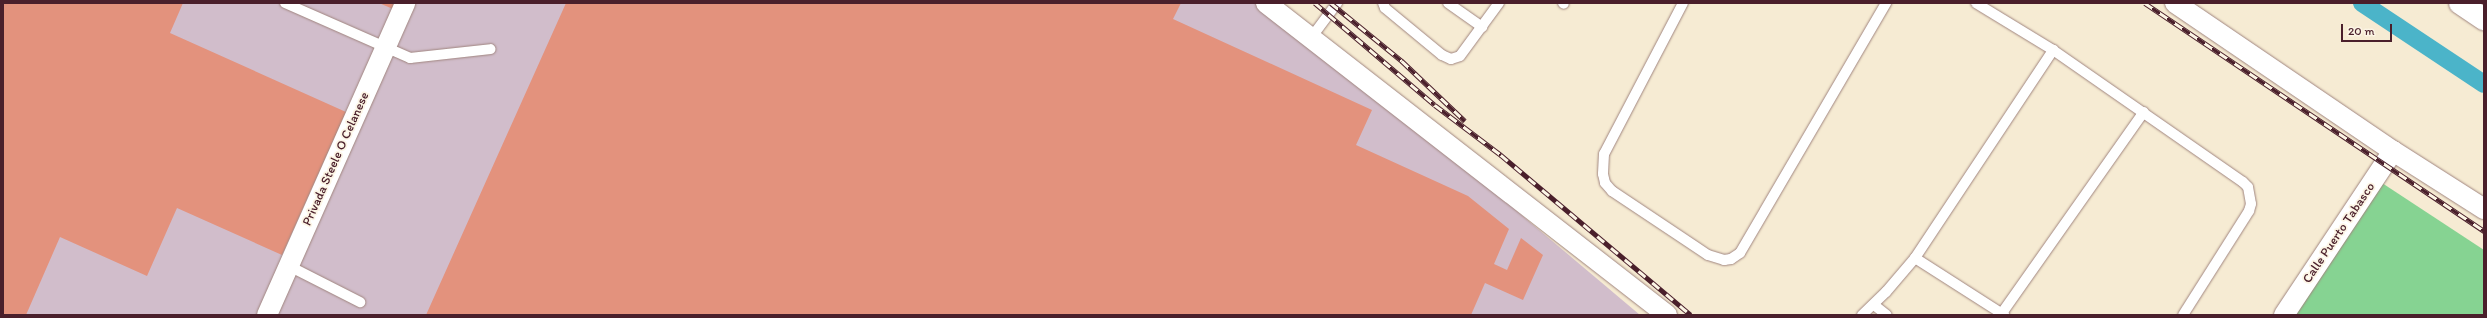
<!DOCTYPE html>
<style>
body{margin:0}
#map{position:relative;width:2487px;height:318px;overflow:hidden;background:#f6ebd3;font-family:Itim,sans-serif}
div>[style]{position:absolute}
.industrial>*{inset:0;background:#d1bdcb}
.green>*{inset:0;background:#86d392}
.canal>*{height:18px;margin:-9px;padding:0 9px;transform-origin:9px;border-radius:9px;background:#4bb4c9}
.building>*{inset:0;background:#e3927d}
.roads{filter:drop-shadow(0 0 1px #a0857f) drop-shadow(0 0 1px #a0857f)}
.service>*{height:10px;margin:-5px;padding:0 5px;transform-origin:5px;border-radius:5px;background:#fff}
.minor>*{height:20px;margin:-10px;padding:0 10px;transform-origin:10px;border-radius:10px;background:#fff}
.motorway>*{height:22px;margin:-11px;padding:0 11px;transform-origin:11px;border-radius:11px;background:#fff}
.rail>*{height:4.5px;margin-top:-2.25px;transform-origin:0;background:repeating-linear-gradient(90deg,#fcf5e5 0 9px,#4a1f2b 0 18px);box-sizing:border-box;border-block:1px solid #4a1f2b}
span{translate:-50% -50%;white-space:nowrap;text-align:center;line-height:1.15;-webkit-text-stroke:3.5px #fcf5e5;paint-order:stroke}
.street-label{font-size:13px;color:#4a1f2b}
.frame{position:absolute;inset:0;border:4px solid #4a1f2b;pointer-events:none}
.scale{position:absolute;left:2341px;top:24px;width:51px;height:18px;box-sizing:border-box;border:2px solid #4a1f2b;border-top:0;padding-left:5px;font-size:12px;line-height:14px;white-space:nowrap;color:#4a1f2b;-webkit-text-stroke:3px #fcf5e5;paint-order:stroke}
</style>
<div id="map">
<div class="industrial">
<i style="clip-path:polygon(3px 3px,1270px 3px,1640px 315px,3px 315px)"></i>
</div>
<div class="green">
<i style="clip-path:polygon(2379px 181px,2484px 250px,2484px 315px,2293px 315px)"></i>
</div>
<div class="canal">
<i style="left:2362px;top:3px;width:146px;rotate:33.6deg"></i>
</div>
<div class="building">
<i style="clip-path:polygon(3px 3px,183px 3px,170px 33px,346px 112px,282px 255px,177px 208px,147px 276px,60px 237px,26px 315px,3px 315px)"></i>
<i style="clip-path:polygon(379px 3px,396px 3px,393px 9px)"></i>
<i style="clip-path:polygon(566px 3px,1181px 3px,1173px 19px,1372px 110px,1356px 145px,1468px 196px,1509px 229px,1494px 264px,1507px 270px,1521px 238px,1543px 255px,1523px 300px,1485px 283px,1471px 315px,426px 315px)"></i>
</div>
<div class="roads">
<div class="service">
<i style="left:285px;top:3px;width:137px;rotate:23.7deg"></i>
<i style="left:410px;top:58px;width:81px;rotate:-6.3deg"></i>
<i style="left:1383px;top:3px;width:5px;rotate:68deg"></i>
<i style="left:1385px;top:8px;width:74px;rotate:39.5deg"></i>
<i style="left:1442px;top:55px;width:10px;rotate:24deg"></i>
<i style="left:1451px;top:59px;width:9px;rotate:-18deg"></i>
<i style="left:1460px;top:56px;width:66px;rotate:-53.7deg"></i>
<i style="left:1448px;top:3px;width:42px;rotate:35.2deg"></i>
<i style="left:1563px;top:3px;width:1px;rotate:45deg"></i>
<i style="left:1683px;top:3px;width:170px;rotate:117.6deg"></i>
<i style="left:1604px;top:154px;width:20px;rotate:93deg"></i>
<i style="left:1603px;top:174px;width:9px;rotate:77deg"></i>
<i style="left:1605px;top:183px;width:11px;rotate:49deg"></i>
<i style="left:1612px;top:191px;width:115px;rotate:33.7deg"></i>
<i style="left:1708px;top:255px;width:17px;rotate:17deg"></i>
<i style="left:1724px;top:260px;width:7px;rotate:-8deg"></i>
<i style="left:1731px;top:259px;width:11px;rotate:-34deg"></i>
<i style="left:1740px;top:253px;width:290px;rotate:-59.7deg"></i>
<i style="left:1976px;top:3px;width:90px;rotate:31.4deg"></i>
<i style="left:2053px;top:50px;width:231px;rotate:34.8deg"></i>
<i style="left:2243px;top:182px;width:7px;rotate:45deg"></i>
<i style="left:2248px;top:187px;width:17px;rotate:80deg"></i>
<i style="left:2251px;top:204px;width:7px;rotate:106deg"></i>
<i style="left:2249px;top:211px;width:123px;rotate:122.4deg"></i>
<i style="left:1311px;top:38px;width:44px;rotate:-53.4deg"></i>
<i style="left:1915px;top:258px;width:106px;rotate:32.6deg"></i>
<i style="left:289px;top:266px;width:80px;rotate:26.9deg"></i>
<i style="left:1874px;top:305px;width:16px;rotate:38deg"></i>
<i style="left:2002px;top:313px;width:246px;rotate:-54.8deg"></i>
<i style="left:1862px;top:315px;width:33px;rotate:-44deg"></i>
<i style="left:1886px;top:292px;width:45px;rotate:-49.5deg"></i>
<i style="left:1915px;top:258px;width:250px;rotate:-56.4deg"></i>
</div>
<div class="minor">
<i style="left:1266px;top:3px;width:508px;rotate:37.88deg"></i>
<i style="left:2175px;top:3px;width:263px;rotate:34.2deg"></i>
<i style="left:2393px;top:151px;width:108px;rotate:32.5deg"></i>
<i style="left:267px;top:315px;width:341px;rotate:-66.1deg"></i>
<i style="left:2284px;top:315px;width:197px;rotate:-56.4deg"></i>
</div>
<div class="motorway">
<i style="left:2460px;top:3px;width:29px;rotate:34deg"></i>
</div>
</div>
<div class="rail">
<i style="left:1315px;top:3px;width:157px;rotate:40.4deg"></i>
<i style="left:1435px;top:105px;width:83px;rotate:37.1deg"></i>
<i style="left:1501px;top:155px;width:248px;rotate:40.1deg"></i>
<i style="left:1331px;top:3px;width:92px;rotate:39.2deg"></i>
<i style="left:1402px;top:61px;width:87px;rotate:43.6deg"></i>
<i style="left:2145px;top:3px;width:409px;rotate:33.9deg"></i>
</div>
<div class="street-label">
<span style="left:336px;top:159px;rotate:-66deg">Privada Steele O Celanese</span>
<span style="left:2339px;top:233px;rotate:-56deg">Calle Puerto Tabasco</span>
</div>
<div class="frame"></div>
<div class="scale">20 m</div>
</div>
